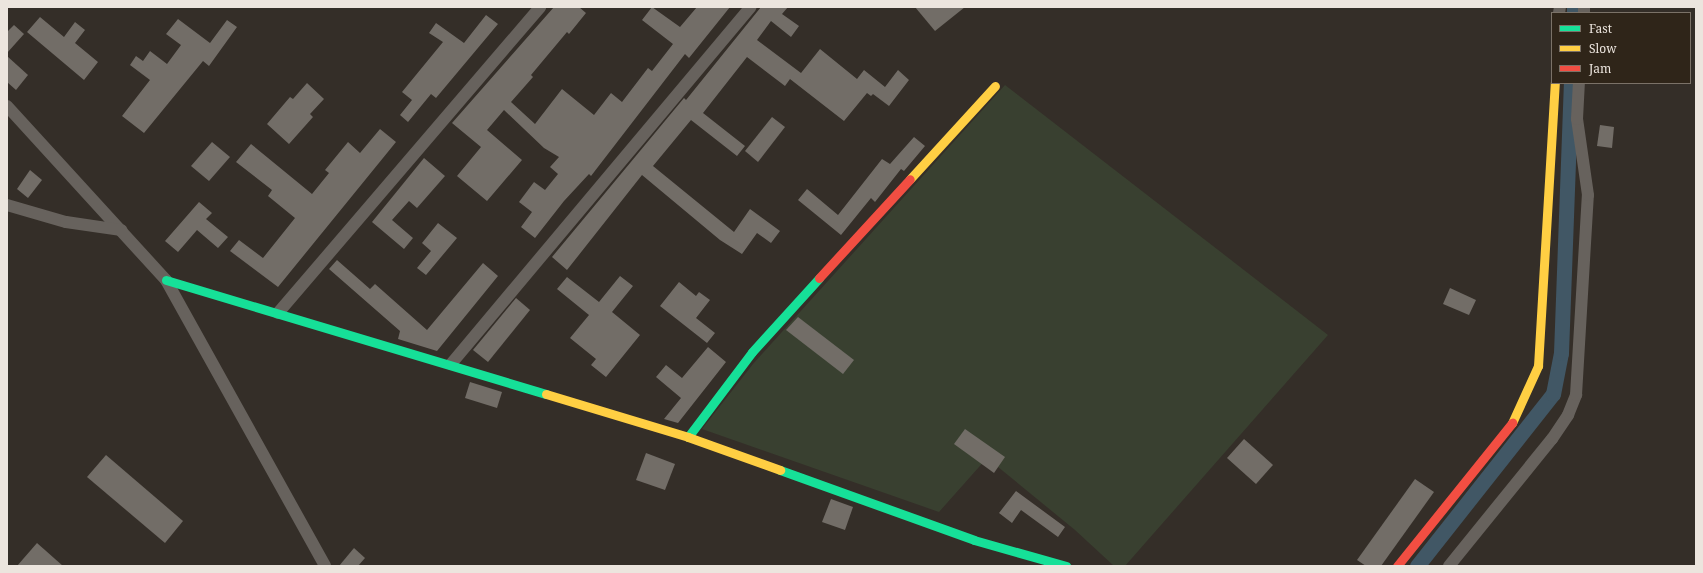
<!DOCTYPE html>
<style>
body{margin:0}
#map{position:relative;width:1703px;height:573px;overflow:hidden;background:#342e28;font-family:"Noto Serif",serif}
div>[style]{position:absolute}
.green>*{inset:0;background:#394030}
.canal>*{height:15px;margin:-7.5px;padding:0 7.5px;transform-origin:7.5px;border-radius:7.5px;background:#415765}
.building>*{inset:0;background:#726d67}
.street>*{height:12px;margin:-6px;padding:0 6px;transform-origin:6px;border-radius:6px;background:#67625d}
.fast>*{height:9px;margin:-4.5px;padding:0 4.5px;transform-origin:4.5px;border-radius:4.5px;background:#16e098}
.slow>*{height:9px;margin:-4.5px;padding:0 4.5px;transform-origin:4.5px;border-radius:4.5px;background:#ffcf43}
.jam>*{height:9px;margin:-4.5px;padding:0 4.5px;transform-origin:4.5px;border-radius:4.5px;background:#f24e42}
span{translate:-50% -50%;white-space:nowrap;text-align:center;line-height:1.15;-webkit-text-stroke:4px #2f2519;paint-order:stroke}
.frame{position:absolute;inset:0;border:8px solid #ece5de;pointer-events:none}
.legend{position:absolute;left:1551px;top:12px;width:140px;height:72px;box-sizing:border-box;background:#2f2519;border:1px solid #7b7268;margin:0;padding:5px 7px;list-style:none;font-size:12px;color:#ece5de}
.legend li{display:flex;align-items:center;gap:8px;height:20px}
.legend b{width:20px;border:1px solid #7b7268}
</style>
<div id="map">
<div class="green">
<i style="clip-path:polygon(1005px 85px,1328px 335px,1125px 566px,1114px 566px,1075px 530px,987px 458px,939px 512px,702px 429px,753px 364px)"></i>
</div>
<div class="canal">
<i style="left:1574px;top:13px;width:6px;rotate:-90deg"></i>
<i style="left:1417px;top:566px;width:219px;rotate:-51.7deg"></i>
<i style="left:1553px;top:394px;width:42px;rotate:-79deg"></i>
<i style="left:1561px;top:353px;width:270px;rotate:-87.9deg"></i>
</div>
<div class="building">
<i style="clip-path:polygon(554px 7px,579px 7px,586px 13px,569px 34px,567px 32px,531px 75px,533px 77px,511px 102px,535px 124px,562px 89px,594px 115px,611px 93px,622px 102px,648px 68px,652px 71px,673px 44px,642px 20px,652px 7px,680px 27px,697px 7px,730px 7px,689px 58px,685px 54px,591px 176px,589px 174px,564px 201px,535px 238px,521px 227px,532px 212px,519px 202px,534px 182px,545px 190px,558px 174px,550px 167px,559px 157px,544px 148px,504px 110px,487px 130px,522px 160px,487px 201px,457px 176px,481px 147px,452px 123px)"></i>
<i style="clip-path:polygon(761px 7px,788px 7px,782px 14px,799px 26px,791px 37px,771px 21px,757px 40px,801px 73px,820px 49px,857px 79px,864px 70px,885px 87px,898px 70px,909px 80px,889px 106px,873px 94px,871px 96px,867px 93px,844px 121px,790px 79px,785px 86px,747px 57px,703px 113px,745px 146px,737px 156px,691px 120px,653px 166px,734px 232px,750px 209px,780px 231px,771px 243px,757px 233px,742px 254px,720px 240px,642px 175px,567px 270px,552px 257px,684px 98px,686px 100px)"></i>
<i style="clip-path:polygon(915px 7px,965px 7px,935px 31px)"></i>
<i style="clip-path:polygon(486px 15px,498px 24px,436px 98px,431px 94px,408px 122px,400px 115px,412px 100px,402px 92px,443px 42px,429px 33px,436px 23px,464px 43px)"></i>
<i style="clip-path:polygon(40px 17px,64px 37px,75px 22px,85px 30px,75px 43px,98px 62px,84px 80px,27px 32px)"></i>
<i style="clip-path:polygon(178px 19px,210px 43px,227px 20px,237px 27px,209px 66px,203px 61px,144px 133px,122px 116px,150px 80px,130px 65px,136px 56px,143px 61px,150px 51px,167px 64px,181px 45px,166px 34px)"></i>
<i style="clip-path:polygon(14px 25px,24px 34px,7px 53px,7px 32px)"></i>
<i style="clip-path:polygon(7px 56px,28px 75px,16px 90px,7px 82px)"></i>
<i style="clip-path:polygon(307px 83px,324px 99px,310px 114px,313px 117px,289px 144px,267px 124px,290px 97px,293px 99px)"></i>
<i style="clip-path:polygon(772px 117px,785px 127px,758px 162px,745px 151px)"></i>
<i style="clip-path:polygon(1600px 125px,1614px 127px,1612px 148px,1597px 146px)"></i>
<i style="clip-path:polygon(380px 129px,396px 142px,278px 287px,230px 251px,239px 240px,263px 258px,295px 218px,268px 196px,272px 190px,236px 162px,251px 144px,312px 194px,329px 173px,325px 170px,348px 142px,360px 153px)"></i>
<i style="clip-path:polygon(914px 137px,925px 146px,904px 171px,901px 169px,875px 202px,871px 198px,841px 235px,798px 200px,807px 189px,838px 215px,882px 159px,890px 164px)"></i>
<i style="clip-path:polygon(212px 142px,230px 157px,209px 181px,191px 166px)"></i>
<i style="clip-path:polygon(424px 158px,445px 176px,417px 208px,409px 201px,392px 220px,413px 238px,404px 249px,372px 222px)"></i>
<i style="clip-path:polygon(30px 170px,42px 180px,28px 198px,17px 189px)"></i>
<i style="clip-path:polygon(199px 202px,212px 213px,206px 219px,228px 237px,218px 248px,197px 230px,178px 252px,165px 241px)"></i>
<i style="clip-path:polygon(438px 223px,457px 238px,426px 275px,417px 268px,431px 251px,422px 243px)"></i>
<i style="clip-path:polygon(337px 260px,370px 289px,375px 284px,427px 330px,483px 263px,498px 276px,437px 351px,398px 339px,400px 331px,329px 269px)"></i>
<i style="clip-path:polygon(620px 276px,633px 286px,612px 312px,640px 335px,606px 377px,591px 365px,596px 359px,570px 338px,589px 315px,557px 289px,567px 277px,599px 302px)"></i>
<i style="clip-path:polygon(679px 282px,696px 296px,699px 292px,710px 300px,696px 318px,715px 333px,707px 343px,660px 306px)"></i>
<i style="clip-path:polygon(1450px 288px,1476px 300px,1469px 315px,1443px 304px)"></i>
<i style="clip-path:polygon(516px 298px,530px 310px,488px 362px,473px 350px)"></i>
<i style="clip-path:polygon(798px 317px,854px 360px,843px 374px,786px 330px)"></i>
<i style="clip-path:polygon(708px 347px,726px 362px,678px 423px,664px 419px,681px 398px,656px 377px,666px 365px,682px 378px)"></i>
<i style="clip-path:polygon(470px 382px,502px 392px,497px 408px,465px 398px)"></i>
<i style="clip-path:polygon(965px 429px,1005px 457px,994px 473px,954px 444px)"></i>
<i style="clip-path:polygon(1244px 439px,1273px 465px,1256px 484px,1227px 458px)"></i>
<i style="clip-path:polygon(646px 453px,675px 464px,665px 490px,636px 480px)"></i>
<i style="clip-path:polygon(106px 455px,183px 521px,165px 543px,87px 477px)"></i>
<i style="clip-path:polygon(1415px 479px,1434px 492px,1381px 566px,1366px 566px,1357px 560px)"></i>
<i style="clip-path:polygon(1016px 491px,1065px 527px,1058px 537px,1021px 510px,1012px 523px,999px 513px)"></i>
<i style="clip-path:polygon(831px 499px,853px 507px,845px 530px,822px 522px)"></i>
<i style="clip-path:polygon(37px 543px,63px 566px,17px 566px)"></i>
<i style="clip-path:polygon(354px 548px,365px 558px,358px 566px,339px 566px)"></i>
</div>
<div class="street">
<i style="left:1559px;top:13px;width:6px;rotate:-81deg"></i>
<i style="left:1584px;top:13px;width:6px;rotate:-90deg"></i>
<i style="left:7px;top:106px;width:236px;rotate:47.6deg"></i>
<i style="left:166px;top:280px;width:327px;rotate:60.9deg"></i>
<i style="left:7px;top:205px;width:61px;rotate:16.1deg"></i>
<i style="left:66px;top:222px;width:56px;rotate:8.3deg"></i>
<i style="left:278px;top:313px;width:403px;rotate:-49.4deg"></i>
<i style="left:451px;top:364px;width:466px;rotate:-50deg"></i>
<i style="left:1449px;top:566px;width:164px;rotate:-51deg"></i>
<i style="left:1552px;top:439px;width:29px;rotate:-56deg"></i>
<i style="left:1568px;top:415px;width:22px;rotate:-68deg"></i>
<i style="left:1576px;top:395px;width:200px;rotate:-86.6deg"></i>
<i style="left:1588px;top:195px;width:77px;rotate:-98.2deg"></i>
<i style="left:1577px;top:119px;width:36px;rotate:-87deg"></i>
</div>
<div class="fast">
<i style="left:166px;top:280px;width:397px;rotate:16.7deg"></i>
<i style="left:688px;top:437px;width:106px;rotate:-53deg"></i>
<i style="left:752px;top:352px;width:100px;rotate:-47.8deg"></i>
<i style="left:780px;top:470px;width:206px;rotate:19.8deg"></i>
<i style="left:974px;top:540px;width:96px;rotate:15.8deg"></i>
</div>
<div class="slow">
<i style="left:910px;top:179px;width:126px;rotate:-47.6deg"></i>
<i style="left:546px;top:394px;width:148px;rotate:16.8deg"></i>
<i style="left:688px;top:437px;width:98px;rotate:19.7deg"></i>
<i style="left:1512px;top:423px;width:63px;rotate:-65.5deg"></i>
<i style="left:1538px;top:366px;width:284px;rotate:-86.6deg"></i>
</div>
<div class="jam">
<i style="left:819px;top:278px;width:134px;rotate:-47.4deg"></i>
<i style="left:1397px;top:566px;width:184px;rotate:-51.2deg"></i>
</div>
<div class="frame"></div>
<ul class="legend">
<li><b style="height:5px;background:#16e098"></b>Fast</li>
<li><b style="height:5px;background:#ffcf43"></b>Slow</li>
<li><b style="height:5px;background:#f24e42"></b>Jam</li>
</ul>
</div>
